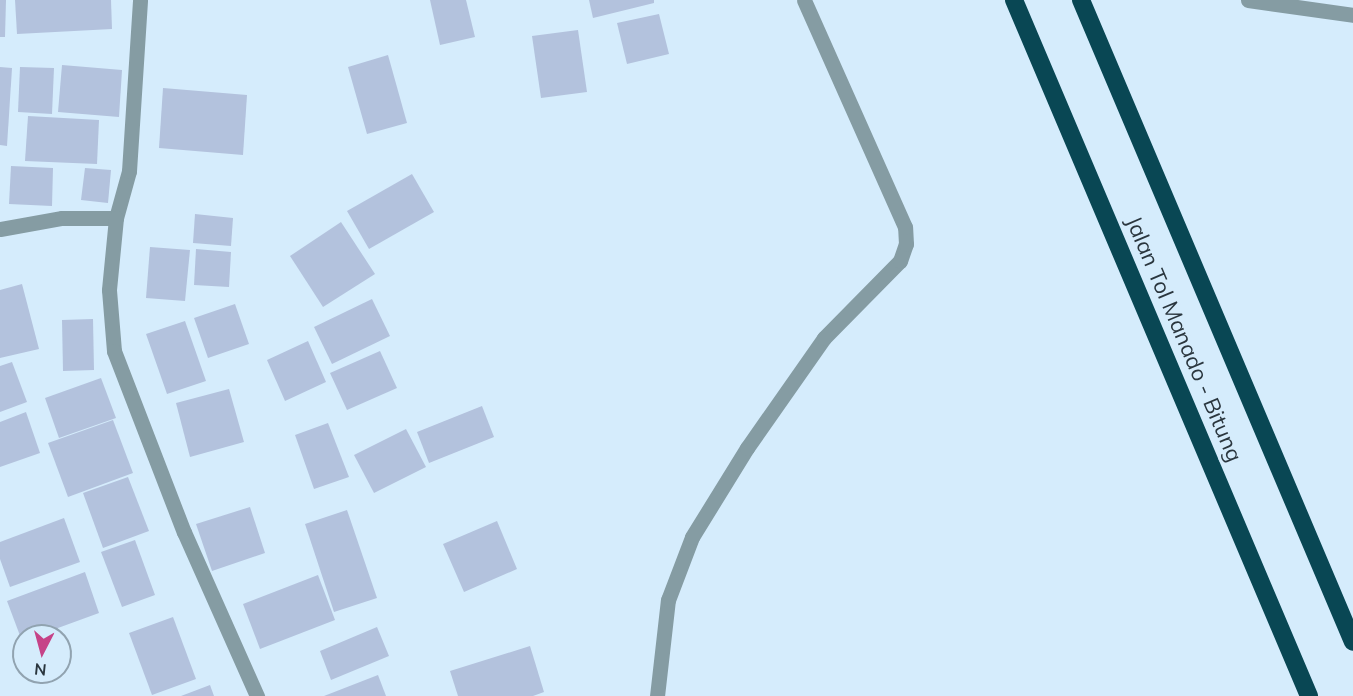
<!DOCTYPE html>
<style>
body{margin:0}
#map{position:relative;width:1353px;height:696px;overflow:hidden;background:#d5ecfc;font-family:Mulish,sans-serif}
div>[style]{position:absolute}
.building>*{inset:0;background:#b3c2dd}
.minor>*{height:15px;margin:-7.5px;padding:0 7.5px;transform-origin:7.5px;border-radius:7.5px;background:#859ca3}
.motorway>*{height:18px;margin:-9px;padding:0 9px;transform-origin:9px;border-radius:9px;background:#094754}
span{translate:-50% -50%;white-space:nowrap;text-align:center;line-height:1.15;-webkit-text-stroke:6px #d5ecfc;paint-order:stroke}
.street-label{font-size:22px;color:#2a363e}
.north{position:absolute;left:12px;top:624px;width:60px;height:60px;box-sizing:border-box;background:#d5ecfc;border:2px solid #91a3b0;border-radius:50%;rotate:186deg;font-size:16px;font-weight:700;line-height:24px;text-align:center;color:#2a363e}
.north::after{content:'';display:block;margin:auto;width:21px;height:27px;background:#c64388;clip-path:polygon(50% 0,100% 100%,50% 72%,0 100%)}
</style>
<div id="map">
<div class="building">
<i style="clip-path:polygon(0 0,6px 0,5px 37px,0 37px)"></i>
<i style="clip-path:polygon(15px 0,111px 0,112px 29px,17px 34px)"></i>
<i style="clip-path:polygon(430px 0,466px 0,475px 37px,440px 45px)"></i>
<i style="clip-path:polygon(589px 0,654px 0,654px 3px,593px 18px)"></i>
<i style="clip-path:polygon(659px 14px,669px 54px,627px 64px,617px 23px)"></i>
<i style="clip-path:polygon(578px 30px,587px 92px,541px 98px,532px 36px)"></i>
<i style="clip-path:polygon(388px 55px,407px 123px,367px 134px,348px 67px)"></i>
<i style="clip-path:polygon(62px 65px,122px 70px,119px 117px,58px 112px)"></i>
<i style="clip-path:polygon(0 67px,12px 68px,7px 146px,0 145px)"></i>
<i style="clip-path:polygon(20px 67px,54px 68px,52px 114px,18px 112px)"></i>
<i style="clip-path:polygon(163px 88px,247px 95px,243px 155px,159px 148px)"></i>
<i style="clip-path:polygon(28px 116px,99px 120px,97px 164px,25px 161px)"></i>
<i style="clip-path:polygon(11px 166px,53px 168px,52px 206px,9px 204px)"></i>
<i style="clip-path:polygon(85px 168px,111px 170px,108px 203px,81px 200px)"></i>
<i style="clip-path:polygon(412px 174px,434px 212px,369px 249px,347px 211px)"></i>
<i style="clip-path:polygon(195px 214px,233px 218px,231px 246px,193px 243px)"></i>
<i style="clip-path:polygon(341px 222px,375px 274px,323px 307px,290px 256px)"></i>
<i style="clip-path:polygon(150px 247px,190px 250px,185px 301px,146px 298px)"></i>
<i style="clip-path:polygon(196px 249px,231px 252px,229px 287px,194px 285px)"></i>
<i style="clip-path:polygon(22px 284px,39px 349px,0 358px,0 290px)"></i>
<i style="clip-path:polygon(372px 299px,390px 336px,332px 364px,314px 327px)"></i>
<i style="clip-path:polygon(235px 304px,249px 344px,208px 358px,194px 318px)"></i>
<i style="clip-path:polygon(93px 319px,94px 370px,63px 371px,62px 320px)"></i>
<i style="clip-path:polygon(185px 321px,206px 381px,167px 394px,146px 334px)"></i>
<i style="clip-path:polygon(308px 341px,326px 382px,285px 401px,267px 360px)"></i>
<i style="clip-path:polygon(380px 351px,397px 388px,347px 410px,330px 373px)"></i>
<i style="clip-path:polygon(12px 362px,27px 402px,0 412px,0 366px)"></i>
<i style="clip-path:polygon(101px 378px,116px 418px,59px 438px,45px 398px)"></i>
<i style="clip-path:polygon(229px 389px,244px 442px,190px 457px,176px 403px)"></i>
<i style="clip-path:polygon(482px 406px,494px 437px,429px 463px,417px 432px)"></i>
<i style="clip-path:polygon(26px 412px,40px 453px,0 467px,0 422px)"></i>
<i style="clip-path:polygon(113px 420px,133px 473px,68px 497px,48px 443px)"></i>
<i style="clip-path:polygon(328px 423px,349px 477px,314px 489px,295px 435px)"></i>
<i style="clip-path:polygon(406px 429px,426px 467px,374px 493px,354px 455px)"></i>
<i style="clip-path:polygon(128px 477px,149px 531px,103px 548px,83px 493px)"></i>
<i style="clip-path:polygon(250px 507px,265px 553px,212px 571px,196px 524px)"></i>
<i style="clip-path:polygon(347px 510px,377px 598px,334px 612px,305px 524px)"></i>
<i style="clip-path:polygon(64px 518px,80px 562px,10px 587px,0 559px,0 542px)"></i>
<i style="clip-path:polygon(497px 521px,517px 569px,464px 592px,443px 544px)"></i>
<i style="clip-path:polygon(135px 540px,155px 595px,122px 607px,101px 552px)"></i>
<i style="clip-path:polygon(85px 572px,99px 613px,36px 636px,24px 636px,22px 641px,7px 601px)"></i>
<i style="clip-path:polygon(318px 575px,335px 620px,260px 649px,243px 604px)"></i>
<i style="clip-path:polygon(173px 617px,196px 679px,152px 695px,129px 633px)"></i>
<i style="clip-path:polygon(377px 627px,389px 656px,331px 680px,320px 651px)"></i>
<i style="clip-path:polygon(530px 646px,544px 692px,533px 696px,458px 696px,450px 671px)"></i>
<i style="clip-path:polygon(378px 675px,386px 696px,324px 696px)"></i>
<i style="clip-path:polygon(210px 685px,214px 696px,181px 696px)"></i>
</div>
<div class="minor">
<i style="left:1248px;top:0;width:106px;rotate:8.1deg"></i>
<i style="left:116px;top:218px;width:49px;rotate:-74.5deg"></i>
<i style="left:129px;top:171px;width:171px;rotate:-86.3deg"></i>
<i style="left:0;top:229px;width:63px;rotate:-10.1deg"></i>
<i style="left:62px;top:218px;width:54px"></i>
<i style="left:116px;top:218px;width:72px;rotate:95.6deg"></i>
<i style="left:109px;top:290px;width:61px;rotate:85.3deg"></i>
<i style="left:114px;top:351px;width:194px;rotate:68.9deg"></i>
<i style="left:184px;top:532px;width:180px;rotate:66deg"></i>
<i style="left:657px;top:696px;width:97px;rotate:-83.5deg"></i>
<i style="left:668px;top:600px;width:67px;rotate:-69.1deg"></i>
<i style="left:692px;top:537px;width:105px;rotate:-58.3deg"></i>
<i style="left:747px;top:448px;width:134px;rotate:-55deg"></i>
<i style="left:824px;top:338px;width:108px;rotate:-45.4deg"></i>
<i style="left:900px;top:261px;width:18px;rotate:-71deg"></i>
<i style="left:906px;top:244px;width:17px;rotate:-93deg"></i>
<i style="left:905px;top:227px;width:248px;rotate:-114deg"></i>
</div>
<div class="motorway">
<i style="left:1014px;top:0;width:756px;rotate:67.03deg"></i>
<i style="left:1081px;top:0;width:697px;rotate:67.04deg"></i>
</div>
<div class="street-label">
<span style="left:1184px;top:339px;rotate:67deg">Jalan Tol Manado - Bitung</span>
</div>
<div class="north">N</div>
</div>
